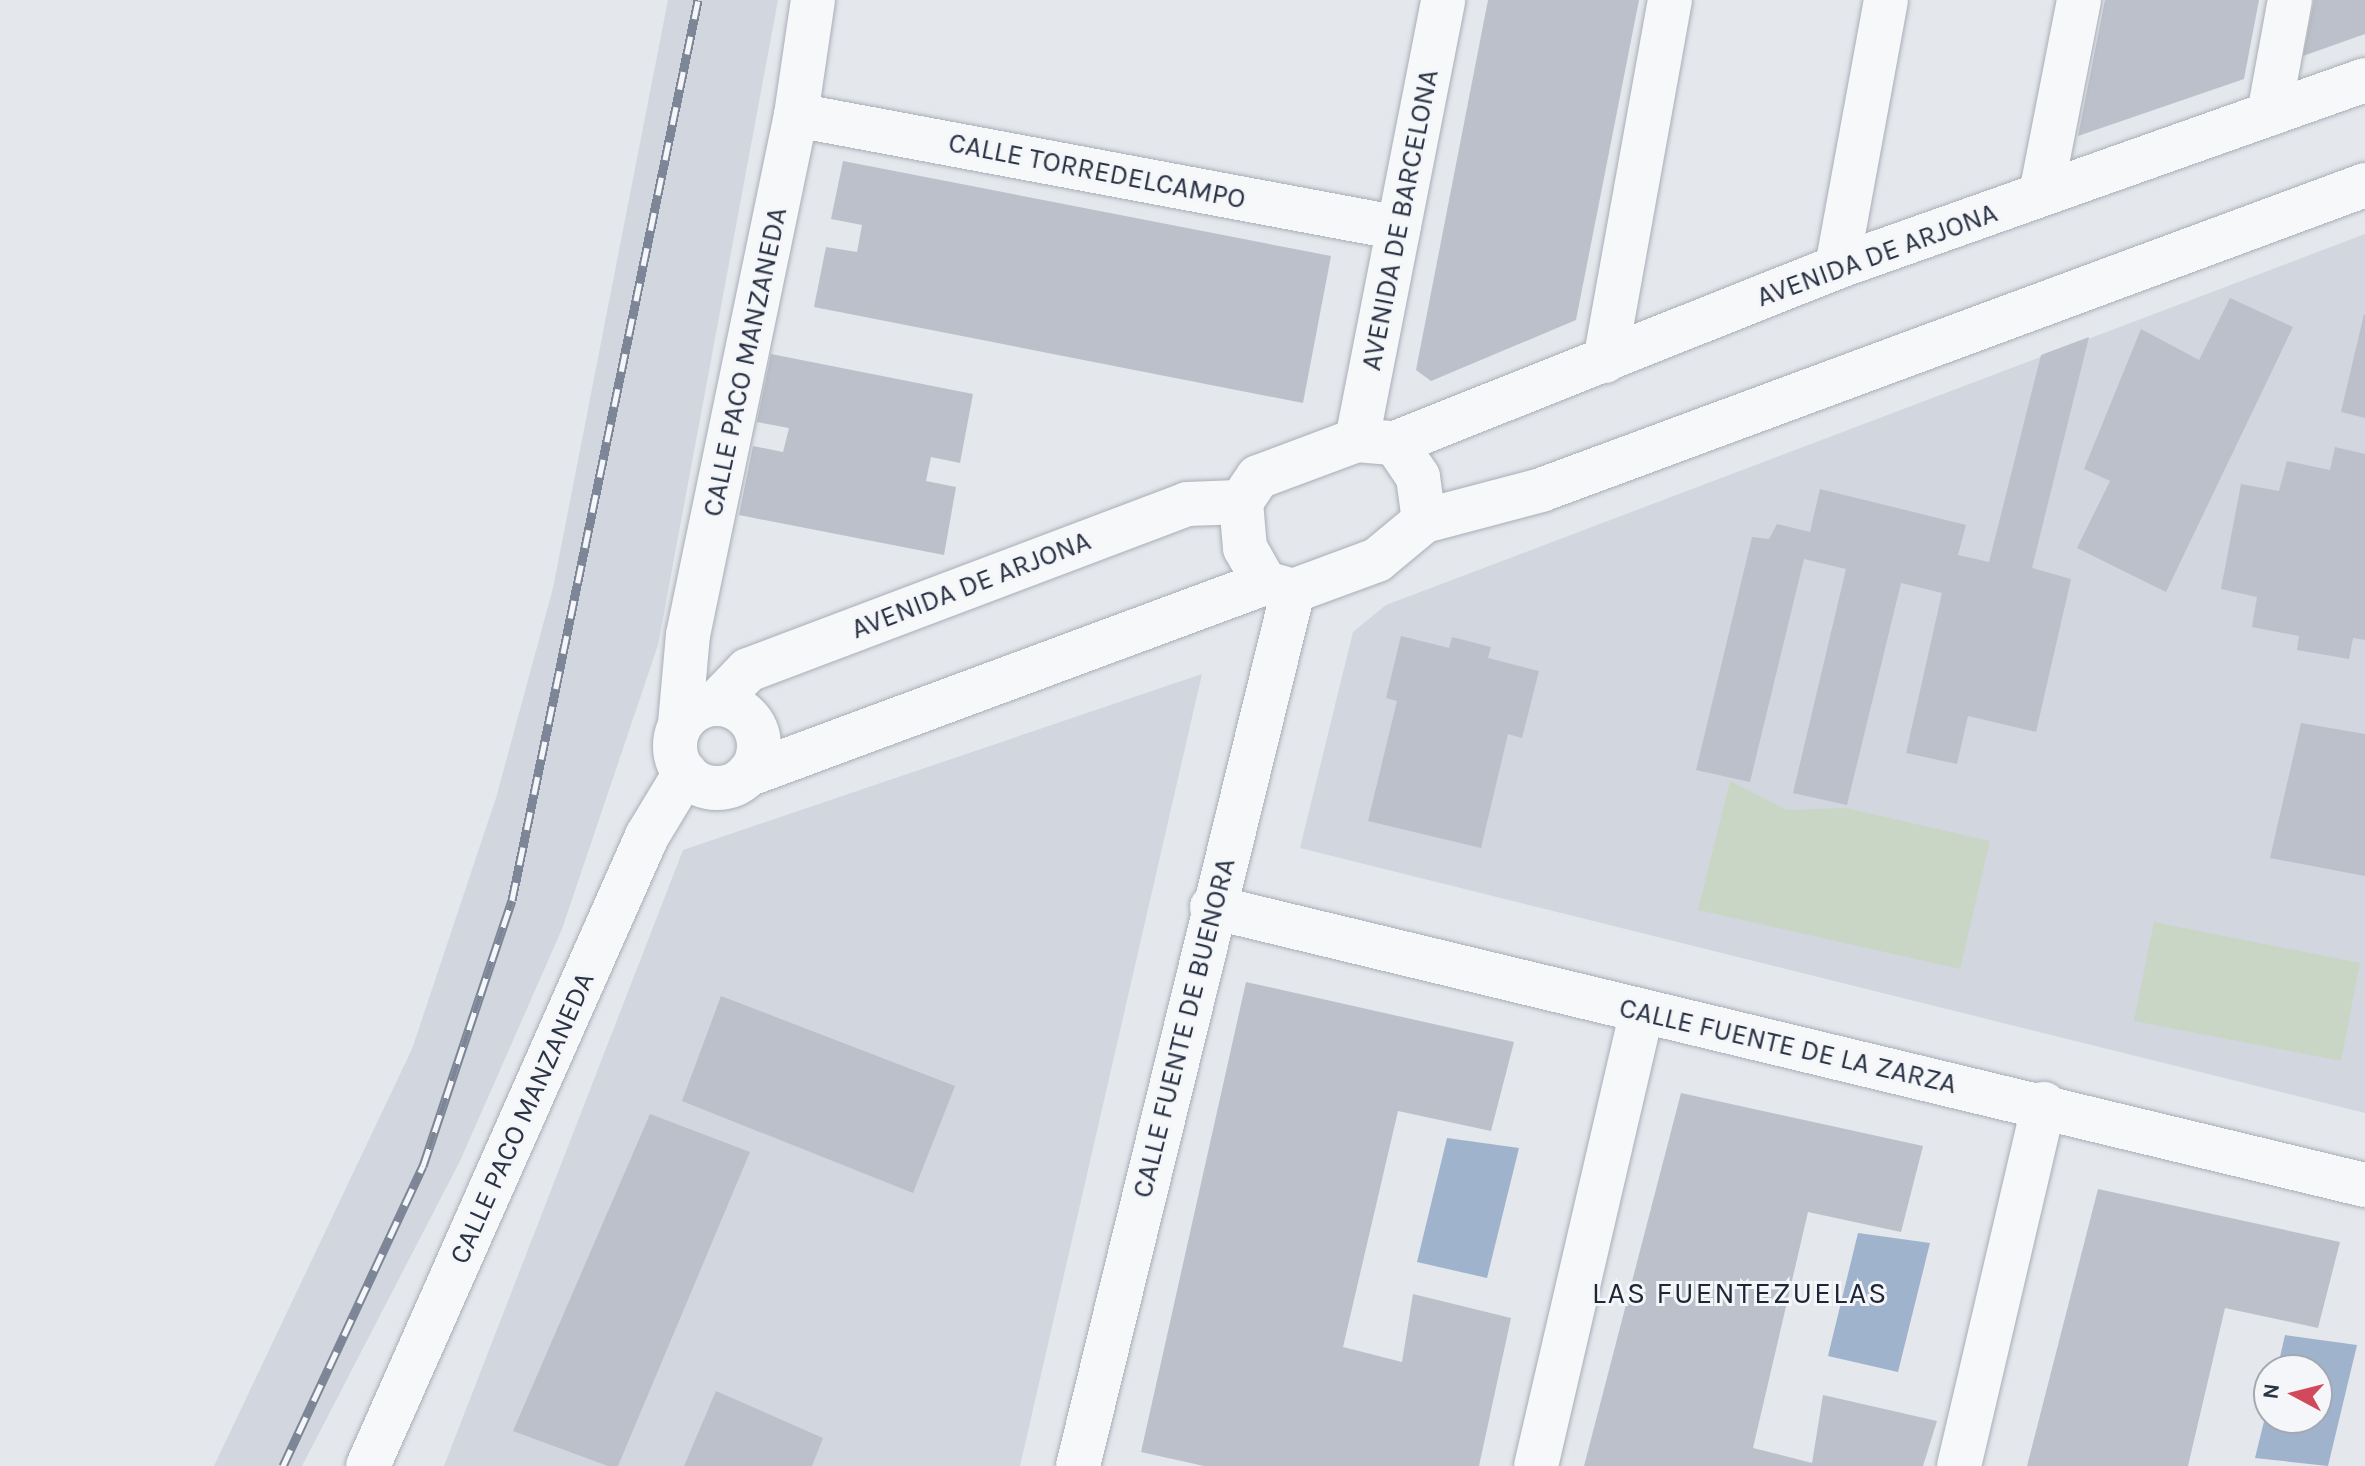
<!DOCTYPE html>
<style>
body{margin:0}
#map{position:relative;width:2365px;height:1466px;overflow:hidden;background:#e4e7ec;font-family:Karla,sans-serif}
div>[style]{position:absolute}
.built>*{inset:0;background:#d2d6de}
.green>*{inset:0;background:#c9d6c5}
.water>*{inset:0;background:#9fb4cc}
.building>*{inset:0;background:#bbc0ca}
.roads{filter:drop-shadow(0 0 2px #a9aeb7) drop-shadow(0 0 2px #a9aeb7)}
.minor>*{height:44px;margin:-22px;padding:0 22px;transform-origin:22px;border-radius:22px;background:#f7f8fa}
.minor>.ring{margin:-22px;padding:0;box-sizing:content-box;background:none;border:44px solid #f7f8fa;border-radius:50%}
.rail>*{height:9px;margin-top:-4.5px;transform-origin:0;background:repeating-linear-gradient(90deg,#f4f6f9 0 18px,#7d8696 0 36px);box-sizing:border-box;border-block:2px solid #7d8696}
span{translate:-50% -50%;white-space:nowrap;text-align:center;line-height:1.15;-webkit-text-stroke:6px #f4f6f9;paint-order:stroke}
.street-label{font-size:28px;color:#2b3445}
.neighbourhood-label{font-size:30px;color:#1d2536;letter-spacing:2px}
.north{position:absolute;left:2253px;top:1354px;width:80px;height:80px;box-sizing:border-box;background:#f4f6f9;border:2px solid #a4a8b1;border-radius:50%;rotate:277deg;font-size:22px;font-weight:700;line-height:32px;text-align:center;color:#2b3445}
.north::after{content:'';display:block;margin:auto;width:28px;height:36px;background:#d1495b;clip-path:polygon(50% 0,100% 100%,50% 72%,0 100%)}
</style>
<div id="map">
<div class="built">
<i style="clip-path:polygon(668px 0,778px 0,658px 645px,562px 929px,460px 1161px,302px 1466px,214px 1466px,412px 1049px,496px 798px,553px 588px)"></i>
<i style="clip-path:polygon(2365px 234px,2365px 1113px,1300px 848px,1353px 632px,1386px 605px)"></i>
<i style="clip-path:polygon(1202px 674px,1020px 1466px,444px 1466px,683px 850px)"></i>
</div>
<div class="green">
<i style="clip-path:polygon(1730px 781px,1787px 810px,1846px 808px,1990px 841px,1960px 969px,1698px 910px)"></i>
<i style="clip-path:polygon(2154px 922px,2360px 963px,2341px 1061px,2134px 1021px)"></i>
</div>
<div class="water">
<i style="clip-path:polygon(1447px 1138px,1519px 1148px,1487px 1278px,1417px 1262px)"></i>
<i style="clip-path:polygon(1858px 1233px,1930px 1243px,1898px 1372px,1828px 1356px)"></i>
<i style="clip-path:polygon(2285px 1335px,2357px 1345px,2328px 1466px,2255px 1458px,2269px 1401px,2269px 1418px,2317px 1418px,2317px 1370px,2277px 1370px)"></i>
</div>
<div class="building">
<i style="clip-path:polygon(1488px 0,1639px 0,1576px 320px,1431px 381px,1416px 370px)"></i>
<i style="clip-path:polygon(2105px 0,2259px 0,2244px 79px,2078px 136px)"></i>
<i style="clip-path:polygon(2314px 0,2365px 0,2365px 34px,2303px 56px)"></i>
<i style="clip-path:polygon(843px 161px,1331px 256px,1303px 403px,814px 307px,826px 247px,857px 252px,862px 225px,831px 219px)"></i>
<i style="clip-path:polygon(2230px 298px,2293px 327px,2166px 592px,2077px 548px,2110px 481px,2084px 469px,2141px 329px,2199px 360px)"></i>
<i style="clip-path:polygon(2364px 314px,2365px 315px,2365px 418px,2341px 412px)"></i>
<i style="clip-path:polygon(2089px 337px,2032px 568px,2071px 579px,2036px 732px,1968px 716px,1957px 764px,1906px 753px,1942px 593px,1901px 583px,1847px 805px,1793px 793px,1846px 569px,1804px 559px,1750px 782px,1696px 770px,1752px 537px,1769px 539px,1777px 524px,1810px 532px,1820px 489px,1966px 525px,1958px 555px,1989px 562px,2041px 355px)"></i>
<i style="clip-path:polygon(771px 354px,973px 394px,960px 463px,931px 457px,926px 481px,956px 487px,944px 555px,739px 515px,753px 446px,783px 452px,789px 428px,757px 422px)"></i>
<i style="clip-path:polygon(2335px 447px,2365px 454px,2365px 640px,2353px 638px,2349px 659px,2297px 650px,2299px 636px,2252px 627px,2257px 597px,2221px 589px,2241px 484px,2279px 491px,2287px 461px,2330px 470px)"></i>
<i style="clip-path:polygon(1401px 636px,1449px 648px,1452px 637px,1491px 647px,1488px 658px,1539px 671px,1522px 738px,1508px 734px,1481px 848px,1368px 821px,1397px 701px,1386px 698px)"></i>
<i style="clip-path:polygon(2301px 723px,2365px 734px,2365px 876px,2270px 858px)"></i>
<i style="clip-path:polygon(1246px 982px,1514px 1042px,1491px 1131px,1398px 1111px,1343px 1347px,1402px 1362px,1413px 1294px,1511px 1318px,1479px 1466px,1204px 1466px,1141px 1452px)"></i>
<i style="clip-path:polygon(721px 996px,955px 1086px,913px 1193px,682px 1101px)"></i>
<i style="clip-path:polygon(1681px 1093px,1923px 1146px,1901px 1232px,1808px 1212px,1753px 1448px,1812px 1463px,1823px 1395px,1937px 1421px,1923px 1466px,1584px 1466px)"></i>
<i style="clip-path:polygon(650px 1114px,750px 1152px,618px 1466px,608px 1466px,513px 1431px)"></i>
<i style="clip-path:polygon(2098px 1189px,2340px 1242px,2318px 1328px,2225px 1308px,2188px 1466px,2027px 1466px)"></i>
<i style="clip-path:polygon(716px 1391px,823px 1438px,812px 1466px,684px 1466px)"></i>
</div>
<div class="roads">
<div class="minor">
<i style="left:2269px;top:114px;width:116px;rotate:-79.6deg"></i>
<i style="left:796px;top:115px;width:613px;rotate:10.61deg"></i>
<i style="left:2041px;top:194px;width:198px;rotate:-78.9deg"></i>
<i style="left:1837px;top:267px;width:271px;rotate:-79.6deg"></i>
<i style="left:1605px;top:361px;width:367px;rotate:-79.8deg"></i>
<i style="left:1357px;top:440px;width:38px;rotate:5deg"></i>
<i style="left:1395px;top:443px;width:41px;rotate:55.9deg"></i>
<i style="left:1418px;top:477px;width:44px;rotate:82.2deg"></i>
<i style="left:1424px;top:521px;width:61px;rotate:140.3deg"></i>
<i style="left:1377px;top:560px;width:90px;rotate:159.7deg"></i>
<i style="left:1293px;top:591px;width:29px;rotate:-164deg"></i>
<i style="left:1265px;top:583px;width:40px;rotate:-119.7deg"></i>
<i style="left:1245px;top:548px;width:46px;rotate:-95deg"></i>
<i style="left:1241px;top:502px;width:30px;rotate:-56deg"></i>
<i style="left:1258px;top:477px;width:106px;rotate:-20.5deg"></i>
<i style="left:1357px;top:440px;width:448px;rotate:-78.9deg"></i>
<i style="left:1395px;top:443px;width:476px;rotate:-21.7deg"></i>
<i style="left:1837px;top:267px;width:560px;rotate:-19.5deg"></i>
<i style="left:1424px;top:521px;width:121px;rotate:-14.8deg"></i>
<i style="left:1541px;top:490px;width:879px;rotate:-20.31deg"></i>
<i style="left:716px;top:703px;width:46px;rotate:-45.9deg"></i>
<i style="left:748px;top:670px;width:469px;rotate:-20.7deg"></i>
<i style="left:1187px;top:504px;width:54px;rotate:-2.1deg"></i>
<i class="ring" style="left:675px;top:704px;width:40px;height:40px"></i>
<i style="left:680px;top:724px;width:89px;rotate:-84.9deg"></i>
<i style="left:688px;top:635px;width:531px;rotate:-78.27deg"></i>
<i style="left:796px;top:115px;width:116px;rotate:-81.6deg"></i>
<i style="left:747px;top:775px;width:552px;rotate:-20.34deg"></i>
<i style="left:1212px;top:907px;width:1186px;rotate:13.56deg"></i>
<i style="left:368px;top:1466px;width:689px;rotate:-66.11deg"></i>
<i style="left:647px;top:836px;width:74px;rotate:-58.9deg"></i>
<i style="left:1078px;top:1466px;width:901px;rotate:-76.2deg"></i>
<i style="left:1536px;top:1466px;width:465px;rotate:-76.9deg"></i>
<i style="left:1959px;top:1466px;width:372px;rotate:-76.8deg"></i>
</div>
</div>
<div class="rail">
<i style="left:283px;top:1466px;width:331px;rotate:-65deg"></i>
<i style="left:423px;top:1166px;width:280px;rotate:-71.5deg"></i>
<i style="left:512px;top:900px;width:919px;rotate:-78.32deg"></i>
</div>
<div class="street-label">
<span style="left:1097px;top:171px;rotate:11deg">CALLE TORREDELCAMPO</span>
<span style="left:1400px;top:220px;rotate:-79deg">AVENIDA DE BARCELONA</span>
<span style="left:1877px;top:255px;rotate:-20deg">AVENIDA DE ARJONA</span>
<span style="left:745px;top:362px;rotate:-78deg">CALLE PACO MANZANEDA</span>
<span style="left:971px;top:585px;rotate:-21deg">AVENIDA DE ARJONA</span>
<span style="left:1184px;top:1028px;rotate:-76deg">CALLE FUENTE DE BUENORA</span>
<span style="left:1788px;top:1046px;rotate:13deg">CALLE FUENTE DE LA ZARZA</span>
<span style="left:522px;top:1118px;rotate:-66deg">CALLE PACO MANZANEDA</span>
</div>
<div class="neighbourhood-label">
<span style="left:1740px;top:1293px">LAS FUENTEZUELAS</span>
</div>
<div class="north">N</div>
</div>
